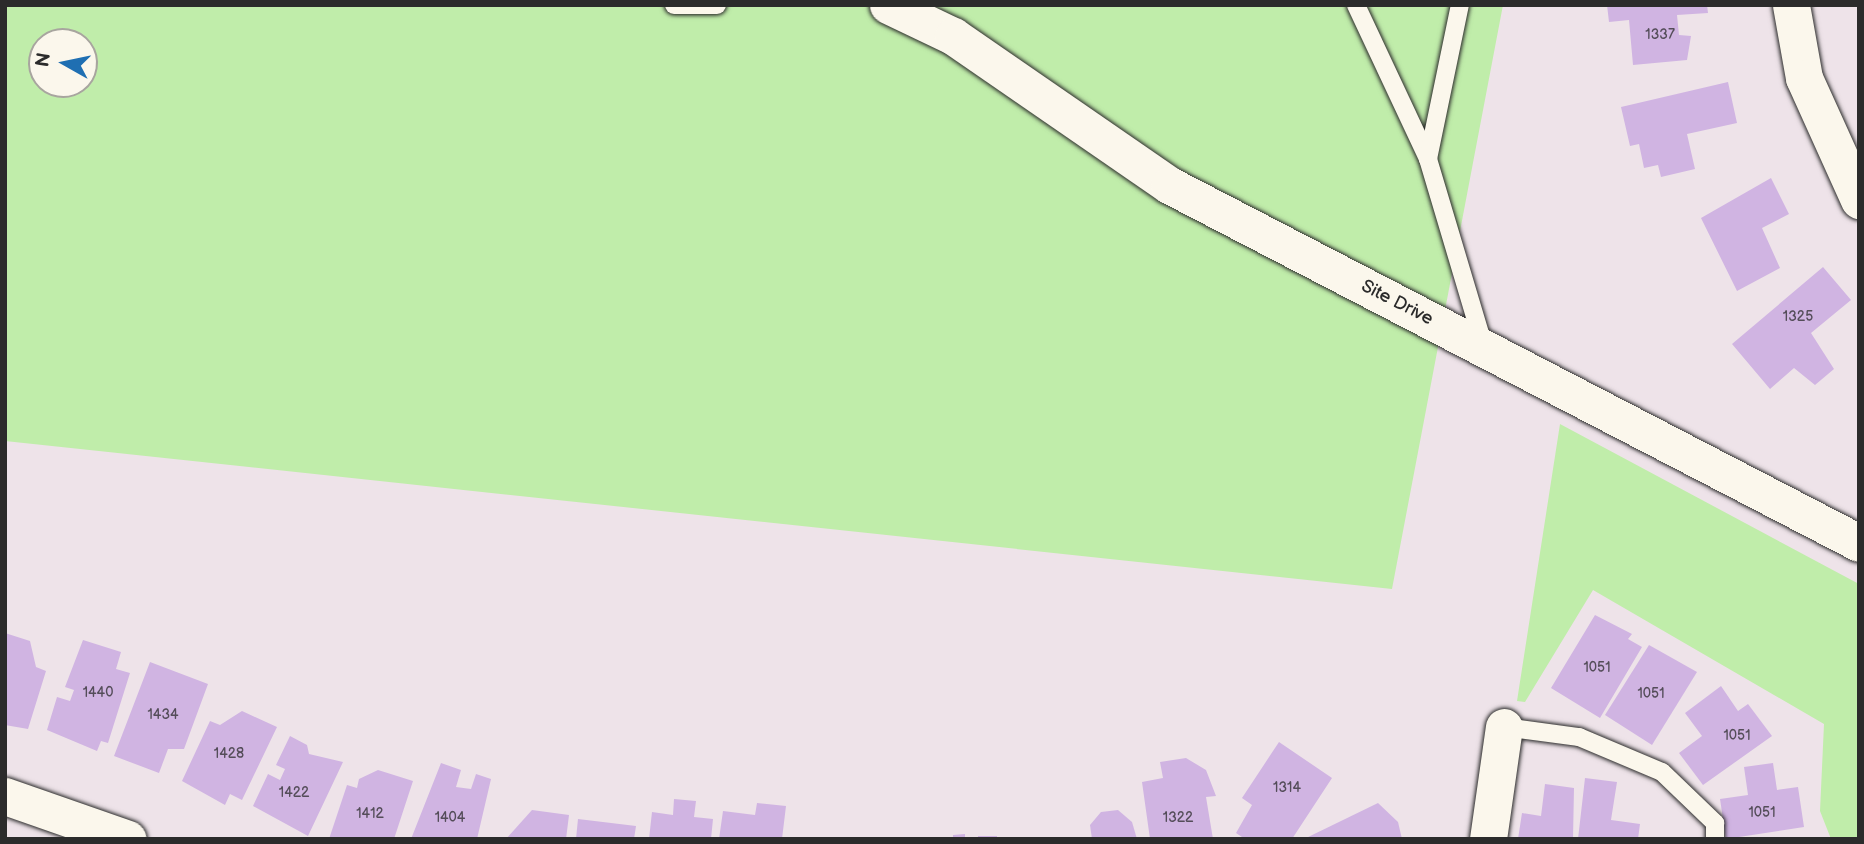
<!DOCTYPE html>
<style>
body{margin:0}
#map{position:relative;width:1864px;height:844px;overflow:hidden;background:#eee3e9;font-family:"Balsamiq Sans",sans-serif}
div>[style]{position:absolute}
.green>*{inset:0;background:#c0edaa}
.building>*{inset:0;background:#d0b4e2}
.roads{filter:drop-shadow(0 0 2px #2b2b2b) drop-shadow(0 0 2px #2b2b2b)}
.lane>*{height:18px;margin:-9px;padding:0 9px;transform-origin:9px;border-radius:9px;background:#fbf7ec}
.street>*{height:37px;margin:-18.5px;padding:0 18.5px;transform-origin:18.5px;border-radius:18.5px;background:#fbf7ec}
span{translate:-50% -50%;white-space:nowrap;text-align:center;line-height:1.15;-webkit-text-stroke:5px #fbf7ec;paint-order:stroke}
.number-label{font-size:14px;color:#544d59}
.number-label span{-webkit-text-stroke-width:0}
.street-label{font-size:18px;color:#2b2b2b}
.frame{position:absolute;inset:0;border:7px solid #2b2b2b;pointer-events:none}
.north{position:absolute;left:28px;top:28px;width:70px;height:70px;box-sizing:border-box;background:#fbf7ec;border:2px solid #a8a59f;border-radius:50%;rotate:279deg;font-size:19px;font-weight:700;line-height:28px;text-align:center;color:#2b2b2b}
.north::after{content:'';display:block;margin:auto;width:24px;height:32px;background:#1f6fb2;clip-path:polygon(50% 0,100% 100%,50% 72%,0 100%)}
</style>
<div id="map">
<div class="green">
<i style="clip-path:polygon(evenodd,5px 5px,1503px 5px,1392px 589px,5px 441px,5px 5px,42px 42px,84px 42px,84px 84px,42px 84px,42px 42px)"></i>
<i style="clip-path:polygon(1560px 424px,1859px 584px,1859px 839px,1831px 839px,1820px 811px,1824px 724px,1593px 590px,1525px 702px,1517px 701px)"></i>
</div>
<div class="building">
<i style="clip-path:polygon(1607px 5px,1707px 5px,1708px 13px,1677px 15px,1679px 35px,1691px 36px,1687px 60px,1633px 65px,1629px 20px,1609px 22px)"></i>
<i style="clip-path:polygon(1728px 82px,1737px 123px,1687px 134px,1695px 169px,1661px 177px,1658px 165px,1644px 168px,1639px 144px,1630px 146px,1621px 107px)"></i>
<i style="clip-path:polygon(1771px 178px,1789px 214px,1762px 228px,1780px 268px,1737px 291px,1701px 218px)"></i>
<i style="clip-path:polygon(1823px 267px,1851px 300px,1811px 333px,1834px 369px,1815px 385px,1794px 368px,1770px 389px,1732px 344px)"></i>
<i style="clip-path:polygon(1595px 615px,1632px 634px,1628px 639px,1642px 647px,1600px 718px,1551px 688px)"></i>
<i style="clip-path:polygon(5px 633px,30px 641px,36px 667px,46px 671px,28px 729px,5px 725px)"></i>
<i style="clip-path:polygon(83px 640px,121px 652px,116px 669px,130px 673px,108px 743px,101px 741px,97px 751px,47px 730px,57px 697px,70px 701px,74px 690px,65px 687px)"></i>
<i style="clip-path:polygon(1649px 645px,1697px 672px,1652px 745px,1605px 715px)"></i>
<i style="clip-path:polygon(150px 662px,208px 684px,184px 749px,168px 749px,159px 773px,114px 756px)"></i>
<i style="clip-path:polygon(1721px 686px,1738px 711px,1748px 704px,1772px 736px,1703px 785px,1679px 753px,1702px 736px,1685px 713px)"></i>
<i style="clip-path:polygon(242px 711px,277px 727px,242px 800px,230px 794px,225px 805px,182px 781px,210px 721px,220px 725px)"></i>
<i style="clip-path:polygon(290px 736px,307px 745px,309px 754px,343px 762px,308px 836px,253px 806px,268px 774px,280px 780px,285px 769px,276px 765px)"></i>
<i style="clip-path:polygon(1279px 742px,1332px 778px,1292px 839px,1245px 839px,1236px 833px,1252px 805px,1242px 798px)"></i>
<i style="clip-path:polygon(1186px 758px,1206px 770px,1216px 796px,1206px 797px,1213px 839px,1150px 839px,1142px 782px,1163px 778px,1160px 762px)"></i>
<i style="clip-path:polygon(441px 763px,461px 770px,456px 787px,471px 789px,476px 774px,491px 779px,477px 839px,411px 839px)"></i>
<i style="clip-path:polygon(1773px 763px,1777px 790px,1798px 787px,1804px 827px,1726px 839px,1720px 799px,1748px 795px,1744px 767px)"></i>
<i style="clip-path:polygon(378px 770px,413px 781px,394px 839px,329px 839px,347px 785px,357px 788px,359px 779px)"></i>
<i style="clip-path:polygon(1585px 778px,1617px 782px,1611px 820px,1640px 824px,1638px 839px,1578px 839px)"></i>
<i style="clip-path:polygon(1545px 784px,1574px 788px,1573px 839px,1518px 839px,1522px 813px,1541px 816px)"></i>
<i style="clip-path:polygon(674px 799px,696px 801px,694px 817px,713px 819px,711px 839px,649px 839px,652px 812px,673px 815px)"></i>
<i style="clip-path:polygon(757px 803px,786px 806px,782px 839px,719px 839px,723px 811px,755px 815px)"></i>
<i style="clip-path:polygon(1378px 803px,1398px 822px,1402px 839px,1304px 839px)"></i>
<i style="clip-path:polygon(532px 810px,569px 815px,566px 839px,506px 839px)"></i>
<i style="clip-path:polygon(1118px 810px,1132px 822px,1137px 839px,1092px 839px,1090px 825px,1101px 812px)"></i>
<i style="clip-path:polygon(578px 819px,636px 826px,634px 839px,576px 839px)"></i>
<i style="clip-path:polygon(965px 834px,965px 839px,953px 839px,953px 835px)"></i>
<i style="clip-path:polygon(978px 836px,997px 836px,997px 839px,978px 839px)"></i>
</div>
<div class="roads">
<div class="lane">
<i style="left:674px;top:5px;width:43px"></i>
<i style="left:1356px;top:5px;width:170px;rotate:64.9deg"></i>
<i style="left:1428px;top:159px;width:196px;rotate:73.4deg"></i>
<i style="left:1428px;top:159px;width:157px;rotate:-78.3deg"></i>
<i style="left:1504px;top:727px;width:76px;rotate:7.6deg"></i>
<i style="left:1579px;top:737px;width:90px;rotate:22.9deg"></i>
<i style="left:1662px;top:772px;width:74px;rotate:43.9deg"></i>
<i style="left:1715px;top:823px;width:16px;rotate:90deg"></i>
</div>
<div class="street">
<i style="left:888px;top:5px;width:72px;rotate:25.5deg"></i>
<i style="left:953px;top:36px;width:262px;rotate:34.6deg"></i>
<i style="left:1169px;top:185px;width:777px;rotate:27.42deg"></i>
<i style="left:1791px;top:5px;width:74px;rotate:79.9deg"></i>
<i style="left:1804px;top:78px;width:134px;rotate:65.7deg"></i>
<i style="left:5px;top:796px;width:130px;rotate:19.3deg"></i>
<i style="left:1488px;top:839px;width:113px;rotate:-81.9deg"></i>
</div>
</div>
<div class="number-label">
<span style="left:1660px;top:35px">1337</span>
<span style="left:1798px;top:317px">1325</span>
<span style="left:1597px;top:668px">1051</span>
<span style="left:98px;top:693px">1440</span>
<span style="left:1651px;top:694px">1051</span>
<span style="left:163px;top:715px">1434</span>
<span style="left:1737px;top:736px">1051</span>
<span style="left:229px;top:754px">1428</span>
<span style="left:1287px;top:788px">1314</span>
<span style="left:294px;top:793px">1422</span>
<span style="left:1762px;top:813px">1051</span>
<span style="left:370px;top:814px">1412</span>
<span style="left:450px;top:818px">1404</span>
<span style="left:1178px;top:818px">1322</span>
</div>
<div class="street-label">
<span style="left:1397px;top:303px;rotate:27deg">Site Drive</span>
</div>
<div class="frame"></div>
<div class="north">N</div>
</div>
